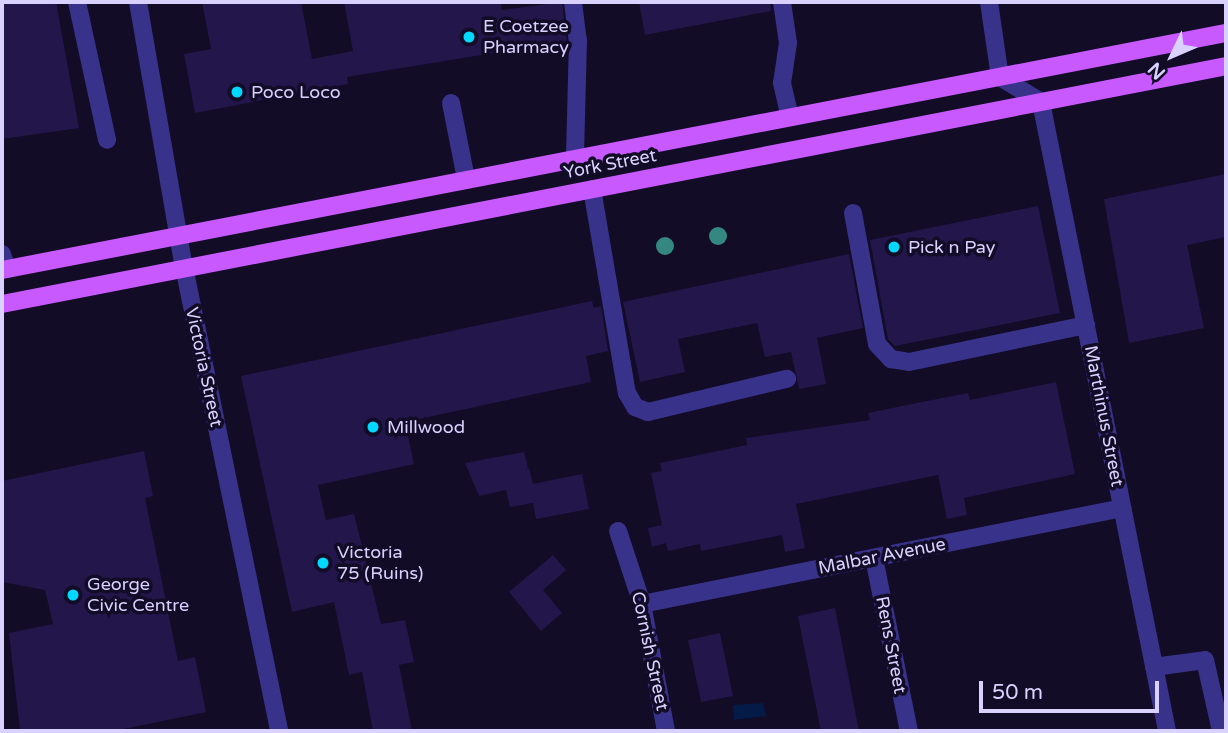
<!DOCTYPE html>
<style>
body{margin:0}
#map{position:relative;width:1228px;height:733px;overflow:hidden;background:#120c27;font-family:"Varela Round",sans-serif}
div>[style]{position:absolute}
.water>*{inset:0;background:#041a47}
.building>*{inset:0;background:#23164a}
.minor>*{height:18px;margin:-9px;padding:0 9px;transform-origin:9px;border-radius:9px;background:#39328b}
.major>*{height:18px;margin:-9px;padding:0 9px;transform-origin:9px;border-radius:9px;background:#c859ff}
.trees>*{width:18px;height:18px;margin:-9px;border-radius:50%;background:#358782}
.dots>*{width:19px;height:19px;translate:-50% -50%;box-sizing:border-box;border:4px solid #120c27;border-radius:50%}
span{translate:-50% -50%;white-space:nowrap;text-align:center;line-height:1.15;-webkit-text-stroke:7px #120c27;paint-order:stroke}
.poi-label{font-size:18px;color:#d9d2ff}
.left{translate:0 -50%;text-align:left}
.street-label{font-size:18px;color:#d9d2ff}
.frame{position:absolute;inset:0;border:4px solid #d9d2ff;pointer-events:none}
.north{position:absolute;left:1137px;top:21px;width:70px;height:70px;-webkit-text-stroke:5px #120c27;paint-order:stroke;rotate:226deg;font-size:19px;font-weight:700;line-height:28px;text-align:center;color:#d9d2ff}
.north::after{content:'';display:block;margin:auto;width:24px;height:32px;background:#d9d2ff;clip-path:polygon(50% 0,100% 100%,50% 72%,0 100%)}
.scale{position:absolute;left:979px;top:681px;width:180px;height:32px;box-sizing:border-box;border:4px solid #d9d2ff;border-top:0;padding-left:9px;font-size:21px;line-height:24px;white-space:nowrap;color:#d9d2ff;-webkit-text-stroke:5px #120c27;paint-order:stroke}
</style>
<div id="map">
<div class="water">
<i style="clip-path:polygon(763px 703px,766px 716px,734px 720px,733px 705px)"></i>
</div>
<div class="building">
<i style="clip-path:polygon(2px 2px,56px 2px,79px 128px,2px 139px)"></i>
<i style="clip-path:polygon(202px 2px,301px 2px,312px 59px,353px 51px,344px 2px,501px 2px,502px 10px,562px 2px,567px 41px,347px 77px,348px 84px,195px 113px,184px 54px,211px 49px)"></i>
<i style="clip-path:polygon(639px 2px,770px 2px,771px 11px,645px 35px)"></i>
<i style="clip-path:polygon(1226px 174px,1226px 237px,1187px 245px,1204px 328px,1129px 343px,1104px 199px)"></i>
<i style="clip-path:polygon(1038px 206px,1060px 313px,895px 346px,888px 339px,870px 240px)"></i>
<i style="clip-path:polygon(849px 254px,863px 328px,817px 338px,826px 384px,799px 389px,791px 352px,765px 357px,757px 323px,678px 339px,685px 372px,640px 382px,623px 302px)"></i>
<i style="clip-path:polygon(592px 301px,594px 308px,601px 306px,608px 351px,586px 356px,591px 382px,405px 422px,414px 464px,318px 485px,326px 520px,354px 514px,381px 624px,405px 620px,414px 662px,399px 665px,412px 731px,373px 731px,362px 672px,349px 675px,334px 602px,292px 612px,241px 376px)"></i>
<i style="clip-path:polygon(1056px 382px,1075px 474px,964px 498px,967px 515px,947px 519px,938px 475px,796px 504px,805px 548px,785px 552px,782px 535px,701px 551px,700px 544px,668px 551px,666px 543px,652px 547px,648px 528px,662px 525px,651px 473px,662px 471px,660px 463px,747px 445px,746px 438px,870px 420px,868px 413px,917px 403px,968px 393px,970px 400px)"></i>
<i style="clip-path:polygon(144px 451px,153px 496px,145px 498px,178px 661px,195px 657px,206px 712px,114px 731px,20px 731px,9px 633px,53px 624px,45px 590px,2px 582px,2px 481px)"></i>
<i style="clip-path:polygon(524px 452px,528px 468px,515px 471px,529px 468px,533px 484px,582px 474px,589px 509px,536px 519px,533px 503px,510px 507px,506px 490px,479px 496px,465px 463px)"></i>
<i style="clip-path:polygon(553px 555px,566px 570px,543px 590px,562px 613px,541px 631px,509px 592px)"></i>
<i style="clip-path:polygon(835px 608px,859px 731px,821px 731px,798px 616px)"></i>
<i style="clip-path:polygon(720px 633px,733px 696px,701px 702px,688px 640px)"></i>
</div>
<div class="minor">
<i style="left:77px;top:2px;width:141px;rotate:77.7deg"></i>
<i style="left:138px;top:2px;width:269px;rotate:80.2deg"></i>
<i style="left:184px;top:267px;width:474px;rotate:78.4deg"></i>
<i style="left:573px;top:2px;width:38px;rotate:83deg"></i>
<i style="left:578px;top:40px;width:117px;rotate:91.5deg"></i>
<i style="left:782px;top:2px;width:41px;rotate:81.7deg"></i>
<i style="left:788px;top:43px;width:40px;rotate:98.5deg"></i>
<i style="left:782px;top:83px;width:32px;rotate:77deg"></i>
<i style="left:989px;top:2px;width:76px;rotate:81.7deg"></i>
<i style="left:1000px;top:77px;width:48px;rotate:31.4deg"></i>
<i style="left:1041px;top:102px;width:641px;rotate:78.67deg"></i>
<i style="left:451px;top:103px;width:77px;rotate:78.8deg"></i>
<i style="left:592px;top:189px;width:207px;rotate:80.3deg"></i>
<i style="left:627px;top:393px;width:16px;rotate:60deg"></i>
<i style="left:635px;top:407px;width:14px;rotate:21deg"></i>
<i style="left:648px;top:412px;width:143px;rotate:-13.4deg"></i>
<i style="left:853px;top:213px;width:133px;rotate:79.6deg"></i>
<i style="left:877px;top:344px;width:21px;rotate:47deg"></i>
<i style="left:891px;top:359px;width:18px;rotate:9deg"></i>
<i style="left:909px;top:362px;width:181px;rotate:-11.8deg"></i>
<i style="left:2px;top:254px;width:16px;rotate:72deg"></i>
<i style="left:618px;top:531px;width:77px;rotate:71.8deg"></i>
<i style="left:642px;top:604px;width:129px;rotate:79.3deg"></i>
<i style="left:874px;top:558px;width:177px;rotate:78.6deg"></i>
<i style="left:642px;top:604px;width:490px;rotate:-11.3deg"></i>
<i style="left:1154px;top:667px;width:51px;rotate:-7.8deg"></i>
<i style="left:1205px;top:660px;width:73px;rotate:77.3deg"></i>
</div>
<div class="major">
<i style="left:2px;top:270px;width:1247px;rotate:-10.96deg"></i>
<i style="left:2px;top:304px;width:1247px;rotate:-11deg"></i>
</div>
<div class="trees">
<i style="left:718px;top:236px"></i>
<i style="left:665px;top:246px"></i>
</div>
<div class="dots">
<i style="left:469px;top:37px;background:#00d9fd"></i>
<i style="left:237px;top:92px;background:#00d9fd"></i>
<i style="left:894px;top:247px;background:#00d9fd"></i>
<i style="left:373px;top:427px;background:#00d9fd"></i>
<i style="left:323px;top:563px;background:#00d9fd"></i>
<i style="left:73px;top:595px;background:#00d9fd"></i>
</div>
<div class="poi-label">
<span class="left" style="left:483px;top:37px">E Coetzee<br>Pharmacy</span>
<span class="left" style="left:251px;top:92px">Poco Loco</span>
<span class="left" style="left:908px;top:247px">Pick n Pay</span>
<span class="left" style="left:387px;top:427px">Millwood</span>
<span class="left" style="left:337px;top:563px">Victoria<br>75 (Ruins)</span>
<span class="left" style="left:87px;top:595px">George<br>Civic Centre</span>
</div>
<div class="street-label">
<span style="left:610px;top:164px;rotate:-11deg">York Street</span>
<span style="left:204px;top:367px;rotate:78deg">Victoria Street</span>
<span style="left:1104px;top:416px;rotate:79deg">Marthinus Street</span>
<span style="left:882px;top:556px;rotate:-11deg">Malbar Avenue</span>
<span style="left:891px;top:645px;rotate:79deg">Rens Street</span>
<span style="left:650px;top:651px;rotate:78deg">Cornish Street</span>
</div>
<div class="frame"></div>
<div class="north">N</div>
<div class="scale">50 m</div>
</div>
